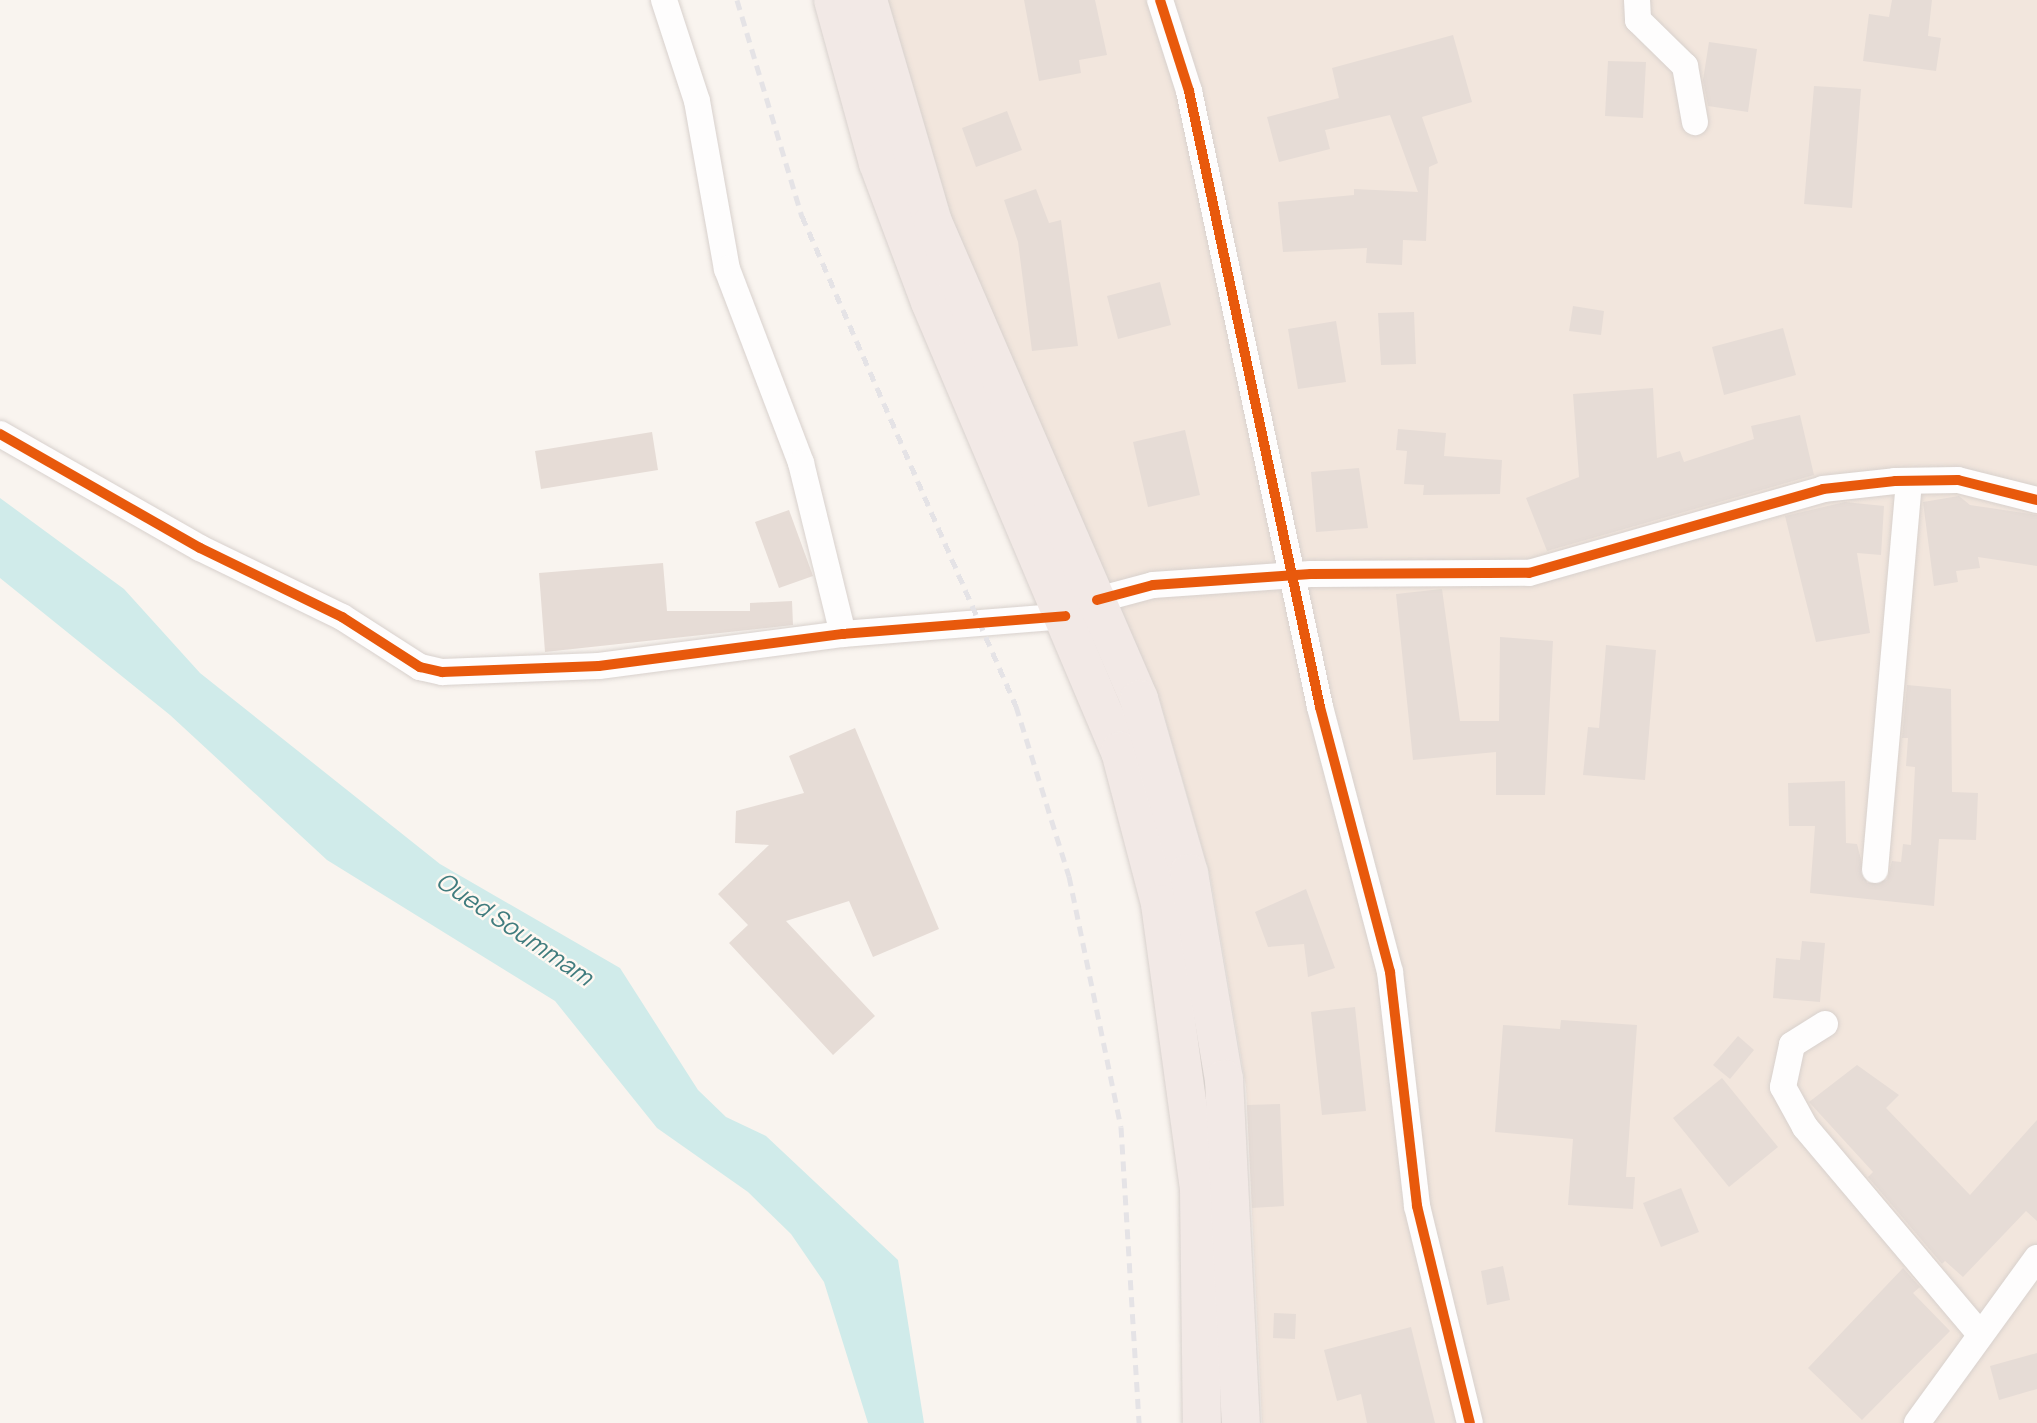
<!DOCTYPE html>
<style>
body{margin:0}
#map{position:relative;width:2037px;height:1423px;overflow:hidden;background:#f9f4ef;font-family:Manrope,sans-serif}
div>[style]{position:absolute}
.residential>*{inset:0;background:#f2e6dd}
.water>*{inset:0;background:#d0ebea}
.building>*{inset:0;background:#e6dcd6}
.roads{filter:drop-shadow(0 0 2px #d8d1cd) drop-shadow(0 0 2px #d8d1cd)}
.minor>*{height:26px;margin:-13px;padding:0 13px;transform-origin:13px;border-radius:13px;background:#fefdfd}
.highway>*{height:38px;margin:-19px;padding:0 19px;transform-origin:19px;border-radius:19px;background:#f2e9e6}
.rail>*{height:5px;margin-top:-2.5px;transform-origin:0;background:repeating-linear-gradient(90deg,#e5e3e6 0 10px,transparent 0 17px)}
.cycleway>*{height:10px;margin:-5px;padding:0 5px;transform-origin:5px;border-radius:5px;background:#e8590c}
span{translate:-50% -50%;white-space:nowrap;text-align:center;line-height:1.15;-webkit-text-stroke:5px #fff8f2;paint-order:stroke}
.water-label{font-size:24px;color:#407c7e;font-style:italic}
</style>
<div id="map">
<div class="residential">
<i style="clip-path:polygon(888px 0,2037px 0,2037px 1423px,1262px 1423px,1246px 1087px,1210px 875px,1159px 697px,952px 219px)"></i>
</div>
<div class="water">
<i style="clip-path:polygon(0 498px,124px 589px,200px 673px,440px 864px,620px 968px,698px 1090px,726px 1117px,766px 1136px,898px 1260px,924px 1423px,868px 1423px,824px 1282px,791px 1234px,748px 1192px,657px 1128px,555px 1001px,327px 860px,170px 715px,0 578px)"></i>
</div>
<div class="building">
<i style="clip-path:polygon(1024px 0,1095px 0,1107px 55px,1079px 60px,1081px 73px,1039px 81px)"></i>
<i style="clip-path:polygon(1892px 0,1932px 0,1928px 36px,1941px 38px,1936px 71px,1863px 61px,1869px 14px,1889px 17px)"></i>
<i style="clip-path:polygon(1453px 35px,1472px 102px,1422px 117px,1438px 163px,1429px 167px,1426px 241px,1403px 240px,1402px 265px,1366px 263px,1367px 248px,1283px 252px,1278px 202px,1354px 195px,1354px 189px,1418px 192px,1390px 115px,1325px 130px,1330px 149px,1279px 162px,1267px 117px,1339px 98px,1332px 68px)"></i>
<i style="clip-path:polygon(1709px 42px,1757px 49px,1748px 112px,1708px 106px,1703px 80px)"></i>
<i style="clip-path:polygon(1608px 61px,1646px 62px,1643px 118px,1605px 116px)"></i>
<i style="clip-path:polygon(1814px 86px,1861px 89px,1852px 208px,1804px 204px)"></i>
<i style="clip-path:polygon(1007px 111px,1022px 150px,976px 167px,962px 128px)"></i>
<i style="clip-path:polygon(1036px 189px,1049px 223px,1061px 220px,1078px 346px,1032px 351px,1018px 242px,1004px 200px)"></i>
<i style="clip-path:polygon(1160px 282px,1171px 325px,1118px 339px,1107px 296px)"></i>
<i style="clip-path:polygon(1573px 306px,1604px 311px,1601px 335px,1569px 331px)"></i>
<i style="clip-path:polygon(1414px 312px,1416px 364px,1381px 365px,1378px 313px)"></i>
<i style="clip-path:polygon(1336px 321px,1346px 382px,1298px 389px,1288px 329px)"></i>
<i style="clip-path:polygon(1783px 328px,1796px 375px,1724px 395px,1712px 347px)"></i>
<i style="clip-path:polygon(1653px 388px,1657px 458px,1680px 451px,1684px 462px,1754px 439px,1751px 426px,1800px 415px,1814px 475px,1547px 551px,1526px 498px,1579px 477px,1573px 394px)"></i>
<i style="clip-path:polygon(1398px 429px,1446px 433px,1444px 456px,1502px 460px,1500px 494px,1423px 495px,1424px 485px,1404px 484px,1407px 451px,1396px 450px)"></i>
<i style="clip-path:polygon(1185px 430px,1200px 495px,1148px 507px,1133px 442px)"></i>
<i style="clip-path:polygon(652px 432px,658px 470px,541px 489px,535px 451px)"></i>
<i style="clip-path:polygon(1359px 468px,1368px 528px,1316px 532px,1311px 472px)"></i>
<i style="clip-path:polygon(1959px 496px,1970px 505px,2037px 515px,2037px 566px,1978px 557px,1980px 568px,1956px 571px,1958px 582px,1934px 586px,1923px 502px)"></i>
<i style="clip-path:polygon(1845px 502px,1884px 506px,1881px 555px,1857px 553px,1870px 633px,1816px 642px,1785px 516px)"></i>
<i style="clip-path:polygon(789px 510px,813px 576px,779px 588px,755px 522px)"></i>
<i style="clip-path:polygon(663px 563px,667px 611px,750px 611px,750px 603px,792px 601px,793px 625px,545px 652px,539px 573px)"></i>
<i style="clip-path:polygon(1442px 589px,1460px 721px,1499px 721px,1500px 637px,1553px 641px,1545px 795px,1496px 795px,1496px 752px,1413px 760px,1396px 594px)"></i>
<i style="clip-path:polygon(1606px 645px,1656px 650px,1645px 780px,1583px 775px,1588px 727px,1599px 728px)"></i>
<i style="clip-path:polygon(1907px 685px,1951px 689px,1952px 792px,1978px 793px,1976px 840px,1939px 839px,1934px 906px,1810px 893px,1815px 826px,1789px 826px,1788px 783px,1845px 781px,1846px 843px,1857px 844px,1867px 883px,1887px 880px,1892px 861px,1901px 862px,1903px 844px,1911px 845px,1915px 767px,1906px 766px,1908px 738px,1902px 738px)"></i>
<i style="clip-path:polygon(855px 728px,939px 929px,873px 957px,849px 901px,786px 921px,875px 1016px,833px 1055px,729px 943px,748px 925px,718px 894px,769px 845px,735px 843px,736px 811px,804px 793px,789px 756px)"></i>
<i style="clip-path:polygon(1306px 889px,1335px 968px,1308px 977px,1304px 944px,1268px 947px,1255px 912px)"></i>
<i style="clip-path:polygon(1802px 941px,1825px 943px,1820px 1002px,1773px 998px,1776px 958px,1800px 960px)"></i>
<i style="clip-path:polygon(1355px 1007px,1366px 1111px,1322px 1115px,1311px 1012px)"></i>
<i style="clip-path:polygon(1561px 1020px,1637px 1025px,1626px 1177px,1635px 1177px,1633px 1209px,1568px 1205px,1573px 1139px,1495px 1132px,1503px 1025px,1560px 1029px)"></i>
<i style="clip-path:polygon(1738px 1036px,1754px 1050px,1730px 1079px,1713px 1065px)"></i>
<i style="clip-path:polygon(1857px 1065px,1899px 1095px,1886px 1108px,1970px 1195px,2037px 1120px,2037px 1221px,2026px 1211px,1963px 1277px,1945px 1261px,1942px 1264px,1868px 1177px,1873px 1172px,1809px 1102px)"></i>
<i style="clip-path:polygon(1722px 1078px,1778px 1147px,1729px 1187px,1673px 1118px)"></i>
<i style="clip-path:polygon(1280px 1104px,1284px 1206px,1252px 1208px,1247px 1105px)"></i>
<i style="clip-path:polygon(1681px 1188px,1699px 1232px,1661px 1247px,1643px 1203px)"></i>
<i style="clip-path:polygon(1503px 1266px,1510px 1300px,1487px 1305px,1481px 1271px)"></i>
<i style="clip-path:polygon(1903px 1268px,1920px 1287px,1913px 1293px,1950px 1331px,1862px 1420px,1808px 1368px)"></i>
<i style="clip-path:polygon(1274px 1313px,1296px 1314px,1295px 1339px,1273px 1338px)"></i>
<i style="clip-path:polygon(1411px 1327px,1435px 1423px,1367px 1423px,1361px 1394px,1337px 1401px,1324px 1350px)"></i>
<i style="clip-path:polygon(2037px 1353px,2037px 1389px,1999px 1400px,1990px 1366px)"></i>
</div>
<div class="roads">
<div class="minor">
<i style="left:664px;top:0;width:106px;rotate:71.9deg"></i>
<i style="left:697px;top:101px;width:171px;rotate:79.9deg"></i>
<i style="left:727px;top:269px;width:208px;rotate:69.1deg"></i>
<i style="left:801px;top:463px;width:176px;rotate:76.2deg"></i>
<i style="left:1160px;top:0;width:96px;rotate:72.3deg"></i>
<i style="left:1189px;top:91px;width:630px;rotate:77.99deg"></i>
<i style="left:1320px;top:707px;width:274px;rotate:75.2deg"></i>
<i style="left:1390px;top:972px;width:236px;rotate:83.4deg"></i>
<i style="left:1417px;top:1206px;width:223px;rotate:76.3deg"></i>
<i style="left:1637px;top:0;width:20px;rotate:87deg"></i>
<i style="left:1638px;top:20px;width:66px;rotate:44.4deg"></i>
<i style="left:1685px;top:66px;width:57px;rotate:79.9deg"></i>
<i style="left:0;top:434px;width:230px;rotate:29.7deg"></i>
<i style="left:200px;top:548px;width:158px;rotate:25.9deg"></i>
<i style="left:342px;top:617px;width:93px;rotate:32.7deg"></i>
<i style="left:420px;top:667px;width:23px;rotate:13deg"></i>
<i style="left:442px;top:672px;width:157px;rotate:-2.2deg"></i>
<i style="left:599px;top:666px;width:246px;rotate:-7.5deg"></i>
<i style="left:843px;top:634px;width:223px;rotate:-4.6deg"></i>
<i style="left:1097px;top:600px;width:58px;rotate:-15deg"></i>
<i style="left:1153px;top:585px;width:158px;rotate:-4deg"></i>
<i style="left:1311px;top:574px;width:218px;rotate:-0.3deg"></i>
<i style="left:1529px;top:573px;width:306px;rotate:-15.9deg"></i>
<i style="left:1823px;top:489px;width:72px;rotate:-6.3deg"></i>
<i style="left:1895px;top:481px;width:63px;rotate:-0.9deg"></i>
<i style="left:1958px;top:480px;width:81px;rotate:14.2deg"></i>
<i style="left:1875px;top:870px;width:390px;rotate:-85deg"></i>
<i style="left:1825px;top:1024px;width:39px;rotate:148deg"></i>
<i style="left:1792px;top:1045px;width:43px;rotate:102.1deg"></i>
<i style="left:1783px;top:1087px;width:46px;rotate:61.2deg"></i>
<i style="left:1805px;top:1127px;width:272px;rotate:49.8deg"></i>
<i style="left:1917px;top:1423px;width:204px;rotate:-54deg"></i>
</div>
<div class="highway">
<i style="left:833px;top:0;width:169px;rotate:74.6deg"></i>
<i style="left:878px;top:163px;width:148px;rotate:69.5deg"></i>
<i style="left:930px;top:302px;width:488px;rotate:67.1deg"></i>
<i style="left:1120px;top:751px;width:158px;rotate:75.3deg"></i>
<i style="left:1160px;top:904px;width:289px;rotate:82.2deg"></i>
<i style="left:1199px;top:1190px;width:233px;rotate:89.3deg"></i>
<i style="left:868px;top:0;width:231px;rotate:73.7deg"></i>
<i style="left:933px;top:222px;width:520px;rotate:66.64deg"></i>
<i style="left:1139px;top:699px;width:181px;rotate:74deg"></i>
<i style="left:1189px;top:873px;width:209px;rotate:80.4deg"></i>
<i style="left:1224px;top:1079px;width:344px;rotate:87.2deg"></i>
</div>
</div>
<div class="rail">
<i style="left:737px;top:0;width:226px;rotate:73.3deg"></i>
<i style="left:802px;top:216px;width:535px;rotate:66.41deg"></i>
<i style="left:1016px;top:706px;width:178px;rotate:72.7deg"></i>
<i style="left:1069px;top:876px;width:256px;rotate:78.3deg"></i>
<i style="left:1121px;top:1127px;width:297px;rotate:86.5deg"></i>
</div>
<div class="cycleway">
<i style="left:1160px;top:0;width:96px;rotate:72.3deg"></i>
<i style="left:1189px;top:91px;width:630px;rotate:77.99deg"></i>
<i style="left:1320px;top:707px;width:274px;rotate:75.2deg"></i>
<i style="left:1390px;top:972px;width:236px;rotate:83.4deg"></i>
<i style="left:1417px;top:1206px;width:223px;rotate:76.3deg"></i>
<i style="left:0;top:434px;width:230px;rotate:29.7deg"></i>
<i style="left:200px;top:548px;width:158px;rotate:25.9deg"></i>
<i style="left:342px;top:617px;width:93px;rotate:32.7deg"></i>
<i style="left:420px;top:667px;width:23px;rotate:13deg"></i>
<i style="left:442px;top:672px;width:157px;rotate:-2.2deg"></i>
<i style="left:599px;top:666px;width:246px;rotate:-7.5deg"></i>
<i style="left:843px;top:634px;width:223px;rotate:-4.6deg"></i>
<i style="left:1097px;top:600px;width:58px;rotate:-15deg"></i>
<i style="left:1153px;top:585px;width:158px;rotate:-4deg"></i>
<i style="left:1311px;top:574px;width:218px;rotate:-0.3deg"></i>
<i style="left:1529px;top:573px;width:306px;rotate:-15.9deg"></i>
<i style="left:1823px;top:489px;width:72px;rotate:-6.3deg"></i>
<i style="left:1895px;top:481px;width:63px;rotate:-0.9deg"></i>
<i style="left:1958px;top:480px;width:81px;rotate:14.2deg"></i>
</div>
<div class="water-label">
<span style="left:515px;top:928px;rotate:34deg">Oued Soummam</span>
</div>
</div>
